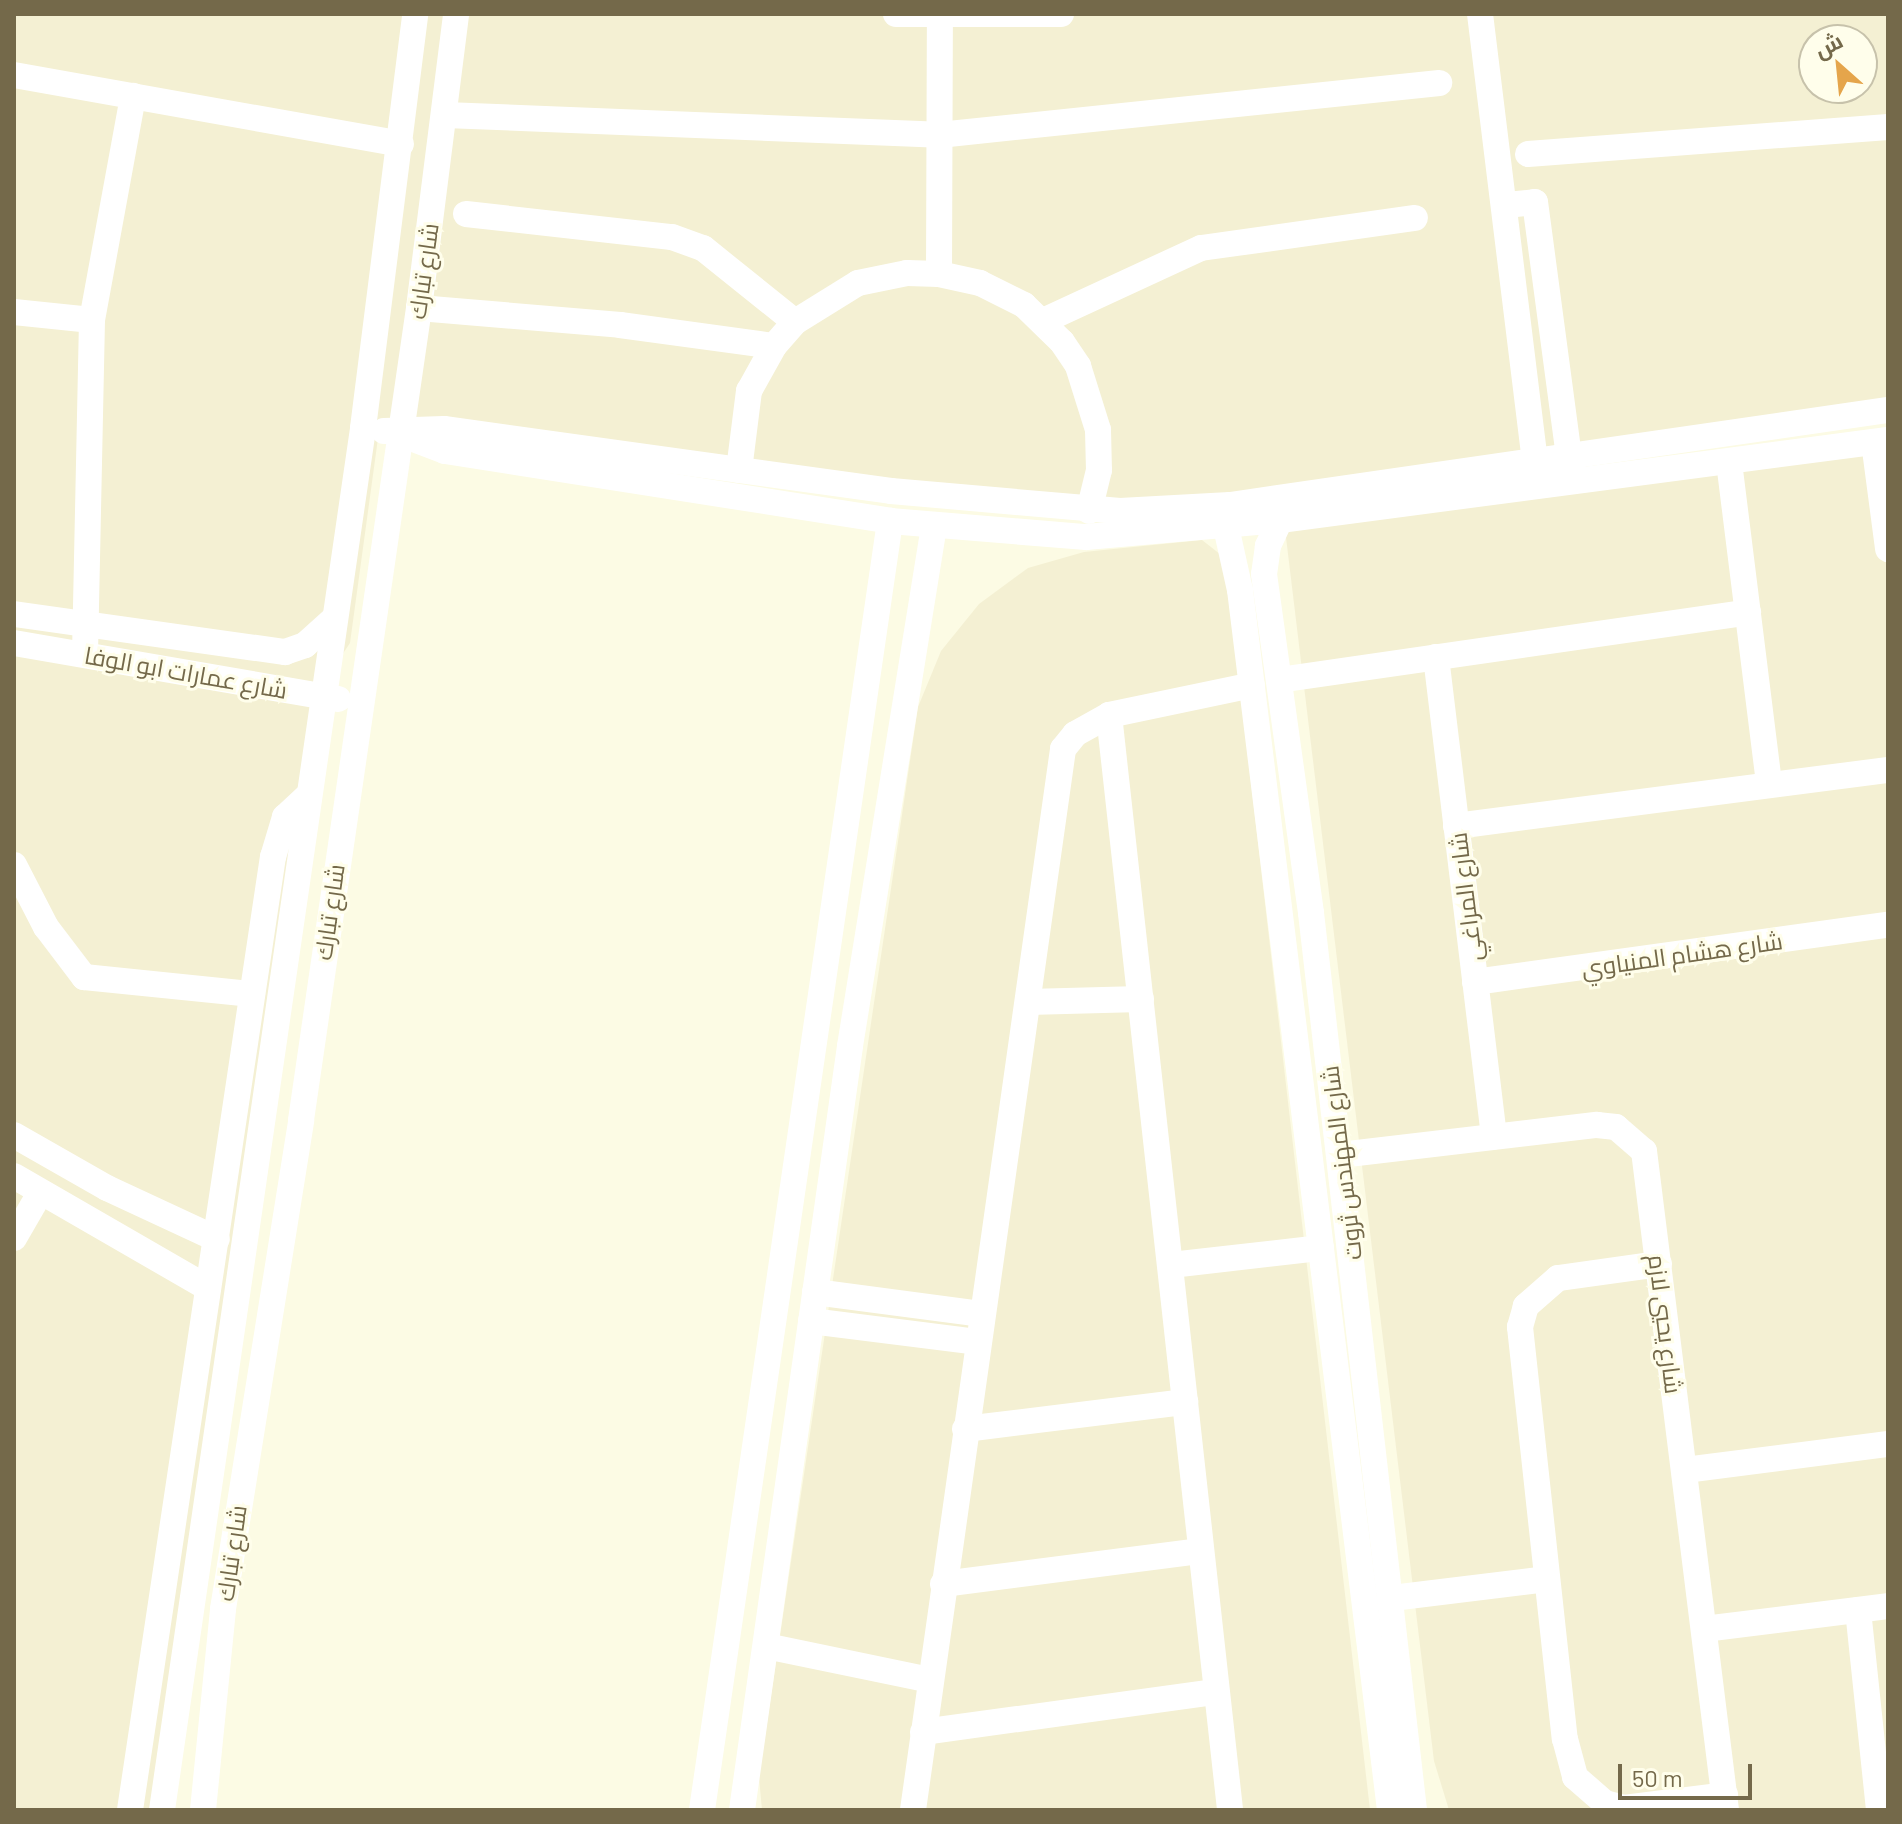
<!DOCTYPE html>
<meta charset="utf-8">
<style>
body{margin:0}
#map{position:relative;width:1902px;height:1824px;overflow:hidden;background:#fcfbe4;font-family:Barlow,Cairo,sans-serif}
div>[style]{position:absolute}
.residential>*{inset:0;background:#f4f0d3}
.minor>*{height:26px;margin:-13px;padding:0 13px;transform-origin:13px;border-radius:13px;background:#fff}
span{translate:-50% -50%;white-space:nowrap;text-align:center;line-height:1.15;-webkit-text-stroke:6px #fffeeb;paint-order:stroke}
.street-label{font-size:24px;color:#74694a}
.frame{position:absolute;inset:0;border:16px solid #74694a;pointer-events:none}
.north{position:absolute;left:1798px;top:24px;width:80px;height:80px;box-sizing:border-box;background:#fffeeb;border:2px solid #c7c2ab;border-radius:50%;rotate:333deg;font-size:22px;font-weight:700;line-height:32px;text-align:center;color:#74694a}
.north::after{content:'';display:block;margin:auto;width:28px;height:36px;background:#e5a54b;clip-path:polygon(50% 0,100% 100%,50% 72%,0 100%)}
.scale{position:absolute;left:1618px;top:1764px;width:134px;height:36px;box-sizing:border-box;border:4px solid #74694a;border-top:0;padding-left:10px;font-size:24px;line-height:28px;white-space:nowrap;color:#74694a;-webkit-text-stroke:6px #fffeeb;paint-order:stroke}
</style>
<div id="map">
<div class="residential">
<i style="clip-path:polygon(evenodd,14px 14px,1888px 14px,1888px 413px,1131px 523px,379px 431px,350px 643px,334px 667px,174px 1810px,14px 1810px,14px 14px,1814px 40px,1862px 40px,1862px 88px,1814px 88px,1814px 40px)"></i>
<i style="clip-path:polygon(1888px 445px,1888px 1810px,1449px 1810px,1434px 1761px,1285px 529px)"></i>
<i style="clip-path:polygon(1202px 540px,1225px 558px,1370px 1810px,762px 1810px,759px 1777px,918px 707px,941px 651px,979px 604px,1028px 568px,1084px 552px)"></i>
</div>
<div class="minor">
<i style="left:896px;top:14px;width:165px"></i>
<i style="left:1480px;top:14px;width:465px;rotate:83deg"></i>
<i style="left:14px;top:75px;width:393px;rotate:10.1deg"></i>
<i style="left:445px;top:115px;width:494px;rotate:2.3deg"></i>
<i style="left:939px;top:135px;width:503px;rotate:-5.94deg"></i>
<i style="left:1528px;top:154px;width:361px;rotate:-4.3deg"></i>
<i style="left:1507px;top:205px;width:28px;rotate:-6deg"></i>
<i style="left:1535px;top:202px;width:272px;rotate:82.4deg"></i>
<i style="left:466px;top:214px;width:207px;rotate:6.4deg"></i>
<i style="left:672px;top:237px;width:33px;rotate:20deg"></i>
<i style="left:703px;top:248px;width:118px;rotate:38.8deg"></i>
<i style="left:939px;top:274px;width:258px;rotate:-89.8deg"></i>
<i style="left:419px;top:308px;width:202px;rotate:4.8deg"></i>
<i style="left:620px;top:325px;width:155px;rotate:7.8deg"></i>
<i style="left:14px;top:312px;width:78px;rotate:5.9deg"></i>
<i style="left:1043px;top:321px;width:174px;rotate:-24.8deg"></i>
<i style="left:1201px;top:248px;width:216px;rotate:-8deg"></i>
<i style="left:384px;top:431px;width:60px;rotate:-1.9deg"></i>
<i style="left:444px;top:429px;width:451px;rotate:7.9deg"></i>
<i style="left:891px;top:491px;width:230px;rotate:5deg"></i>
<i style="left:1120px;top:511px;width:110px;rotate:-3.1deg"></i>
<i style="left:1230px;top:505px;width:665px;rotate:-8.22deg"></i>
<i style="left:398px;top:433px;width:50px;rotate:21deg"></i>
<i style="left:445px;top:451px;width:450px;rotate:8.9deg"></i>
<i style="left:890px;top:521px;width:197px;rotate:4.7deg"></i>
<i style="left:1086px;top:537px;width:195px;rotate:-5deg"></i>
<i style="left:1280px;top:520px;width:613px;rotate:-7.5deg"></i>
<i style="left:1874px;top:442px;width:108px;rotate:82.5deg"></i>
<i style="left:1729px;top:462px;width:325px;rotate:82.9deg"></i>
<i style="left:739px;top:470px;width:80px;rotate:-82.8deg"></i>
<i style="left:749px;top:391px;width:51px;rotate:-60.9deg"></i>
<i style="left:774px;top:346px;width:32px;rotate:-49deg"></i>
<i style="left:795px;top:322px;width:74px;rotate:-31.8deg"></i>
<i style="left:858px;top:283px;width:50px;rotate:-11.5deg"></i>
<i style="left:907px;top:273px;width:32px;rotate:2deg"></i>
<i style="left:939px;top:274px;width:42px;rotate:12.4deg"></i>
<i style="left:980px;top:283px;width:49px;rotate:26.6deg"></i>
<i style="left:1024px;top:305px;width:53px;rotate:44.2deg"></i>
<i style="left:1062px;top:342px;width:29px;rotate:56deg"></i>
<i style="left:1078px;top:366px;width:67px;rotate:72.6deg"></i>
<i style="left:1098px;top:430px;width:40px;rotate:88.6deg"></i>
<i style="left:1099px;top:470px;width:42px;rotate:103.7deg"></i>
<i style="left:1222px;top:509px;width:83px;rotate:77.5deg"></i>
<i style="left:1240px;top:590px;width:1229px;rotate:82.99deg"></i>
<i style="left:1280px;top:520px;width:29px;rotate:115deg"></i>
<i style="left:1268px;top:546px;width:28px;rotate:98deg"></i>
<i style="left:1264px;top:574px;width:342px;rotate:82.1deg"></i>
<i style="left:1311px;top:913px;width:903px;rotate:83.45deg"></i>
<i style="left:14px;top:614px;width:274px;rotate:8deg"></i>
<i style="left:285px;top:652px;width:21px;rotate:-19deg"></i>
<i style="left:305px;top:645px;width:40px;rotate:-42deg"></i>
<i style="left:14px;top:643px;width:329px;rotate:9.8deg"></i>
<i style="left:85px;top:654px;width:334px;rotate:-88.8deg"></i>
<i style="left:92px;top:320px;width:228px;rotate:-79.6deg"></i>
<i style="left:1436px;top:657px;width:483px;rotate:83.1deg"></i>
<i style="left:1279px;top:680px;width:474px;rotate:-8.2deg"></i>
<i style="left:1109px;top:715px;width:1102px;rotate:83.69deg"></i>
<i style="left:1456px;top:826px;width:436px;rotate:-7.4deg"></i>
<i style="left:14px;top:865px;width:70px;rotate:62.7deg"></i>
<i style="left:46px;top:927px;width:63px;rotate:52.8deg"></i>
<i style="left:84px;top:977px;width:169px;rotate:5.8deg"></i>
<i style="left:1475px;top:982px;width:417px;rotate:-7.9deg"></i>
<i style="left:1028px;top:1002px;width:113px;rotate:-1.5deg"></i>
<i style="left:14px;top:1135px;width:107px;rotate:29.7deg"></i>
<i style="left:107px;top:1188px;width:121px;rotate:24.9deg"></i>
<i style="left:1340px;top:1155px;width:259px;rotate:-6.7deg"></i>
<i style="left:1597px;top:1125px;width:19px;rotate:6deg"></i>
<i style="left:1616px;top:1127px;width:37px;rotate:41deg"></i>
<i style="left:1644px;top:1151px;width:664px;rotate:82.91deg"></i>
<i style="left:14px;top:1176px;width:224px;rotate:30deg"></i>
<i style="left:14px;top:1238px;width:52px;rotate:-60deg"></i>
<i style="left:1659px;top:1264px;width:102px;rotate:172.1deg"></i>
<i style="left:1558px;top:1278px;width:43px;rotate:138.8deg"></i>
<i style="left:1526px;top:1306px;width:22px;rotate:106deg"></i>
<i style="left:1520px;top:1327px;width:414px;rotate:83.8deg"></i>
<i style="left:1565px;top:1739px;width:39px;rotate:75deg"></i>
<i style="left:1575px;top:1777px;width:40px;rotate:41deg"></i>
<i style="left:1605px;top:1803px;width:20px;rotate:15deg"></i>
<i style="left:1624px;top:1808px;width:102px;rotate:-7.3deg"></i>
<i style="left:1171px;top:1265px;width:151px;rotate:-6.5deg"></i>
<i style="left:815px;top:1292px;width:167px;rotate:7.5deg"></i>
<i style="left:811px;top:1321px;width:167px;rotate:7.2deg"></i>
<i style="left:965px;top:1429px;width:222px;rotate:-7deg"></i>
<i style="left:1685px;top:1470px;width:205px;rotate:-7.3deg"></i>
<i style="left:943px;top:1584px;width:260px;rotate:-7.3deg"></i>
<i style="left:1392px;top:1598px;width:156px;rotate:-7deg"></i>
<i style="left:1858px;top:1610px;width:201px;rotate:84deg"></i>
<i style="left:1704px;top:1629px;width:185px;rotate:-7.1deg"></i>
<i style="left:766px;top:1646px;width:167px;rotate:11.7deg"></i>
<i style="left:923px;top:1732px;width:295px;rotate:-7.8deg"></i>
<i style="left:130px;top:1810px;width:964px;rotate:-81.47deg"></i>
<i style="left:273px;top:857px;width:42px;rotate:-73.3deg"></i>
<i style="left:285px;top:817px;width:33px;rotate:-43deg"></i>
<i style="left:162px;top:1810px;width:1397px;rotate:-81.72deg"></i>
<i style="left:363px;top:428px;width:417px;rotate:-82.8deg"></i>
<i style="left:203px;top:1810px;width:202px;rotate:-84.3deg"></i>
<i style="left:223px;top:1609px;width:495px;rotate:-80.9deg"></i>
<i style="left:301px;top:1120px;width:821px;rotate:-81.73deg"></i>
<i style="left:419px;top:308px;width:296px;rotate:-82.8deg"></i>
<i style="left:702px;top:1810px;width:1303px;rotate:-81.7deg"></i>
<i style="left:742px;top:1810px;width:772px;rotate:-81.95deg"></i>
<i style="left:850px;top:1046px;width:527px;rotate:-80.82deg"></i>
<i style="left:913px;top:1810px;width:1072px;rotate:-81.95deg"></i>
<i style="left:1063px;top:749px;width:19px;rotate:-51deg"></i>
<i style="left:1075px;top:734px;width:39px;rotate:-29deg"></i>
<i style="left:1109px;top:715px;width:146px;rotate:-11.8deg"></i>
</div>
<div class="street-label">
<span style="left:423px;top:271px;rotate:-82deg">شارع تبارك</span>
<span style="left:186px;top:672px;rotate:10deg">شارع عمارات ابو الوفا</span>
<span style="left:1465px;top:897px;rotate:-97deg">شارع المراغي</span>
<span style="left:329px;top:912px;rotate:-82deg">شارع تبارك</span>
<span style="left:1682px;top:954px;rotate:-8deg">شارع هشام المنياوي</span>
<span style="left:1341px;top:1163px;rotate:-97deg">شارع المهندس ثروت</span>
<span style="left:1666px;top:1324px;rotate:83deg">شارع يحيي لازم</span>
<span style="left:231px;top:1553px;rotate:-82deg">شارع تبارك</span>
</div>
<div class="frame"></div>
<div class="north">ش</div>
<div class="scale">50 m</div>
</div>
